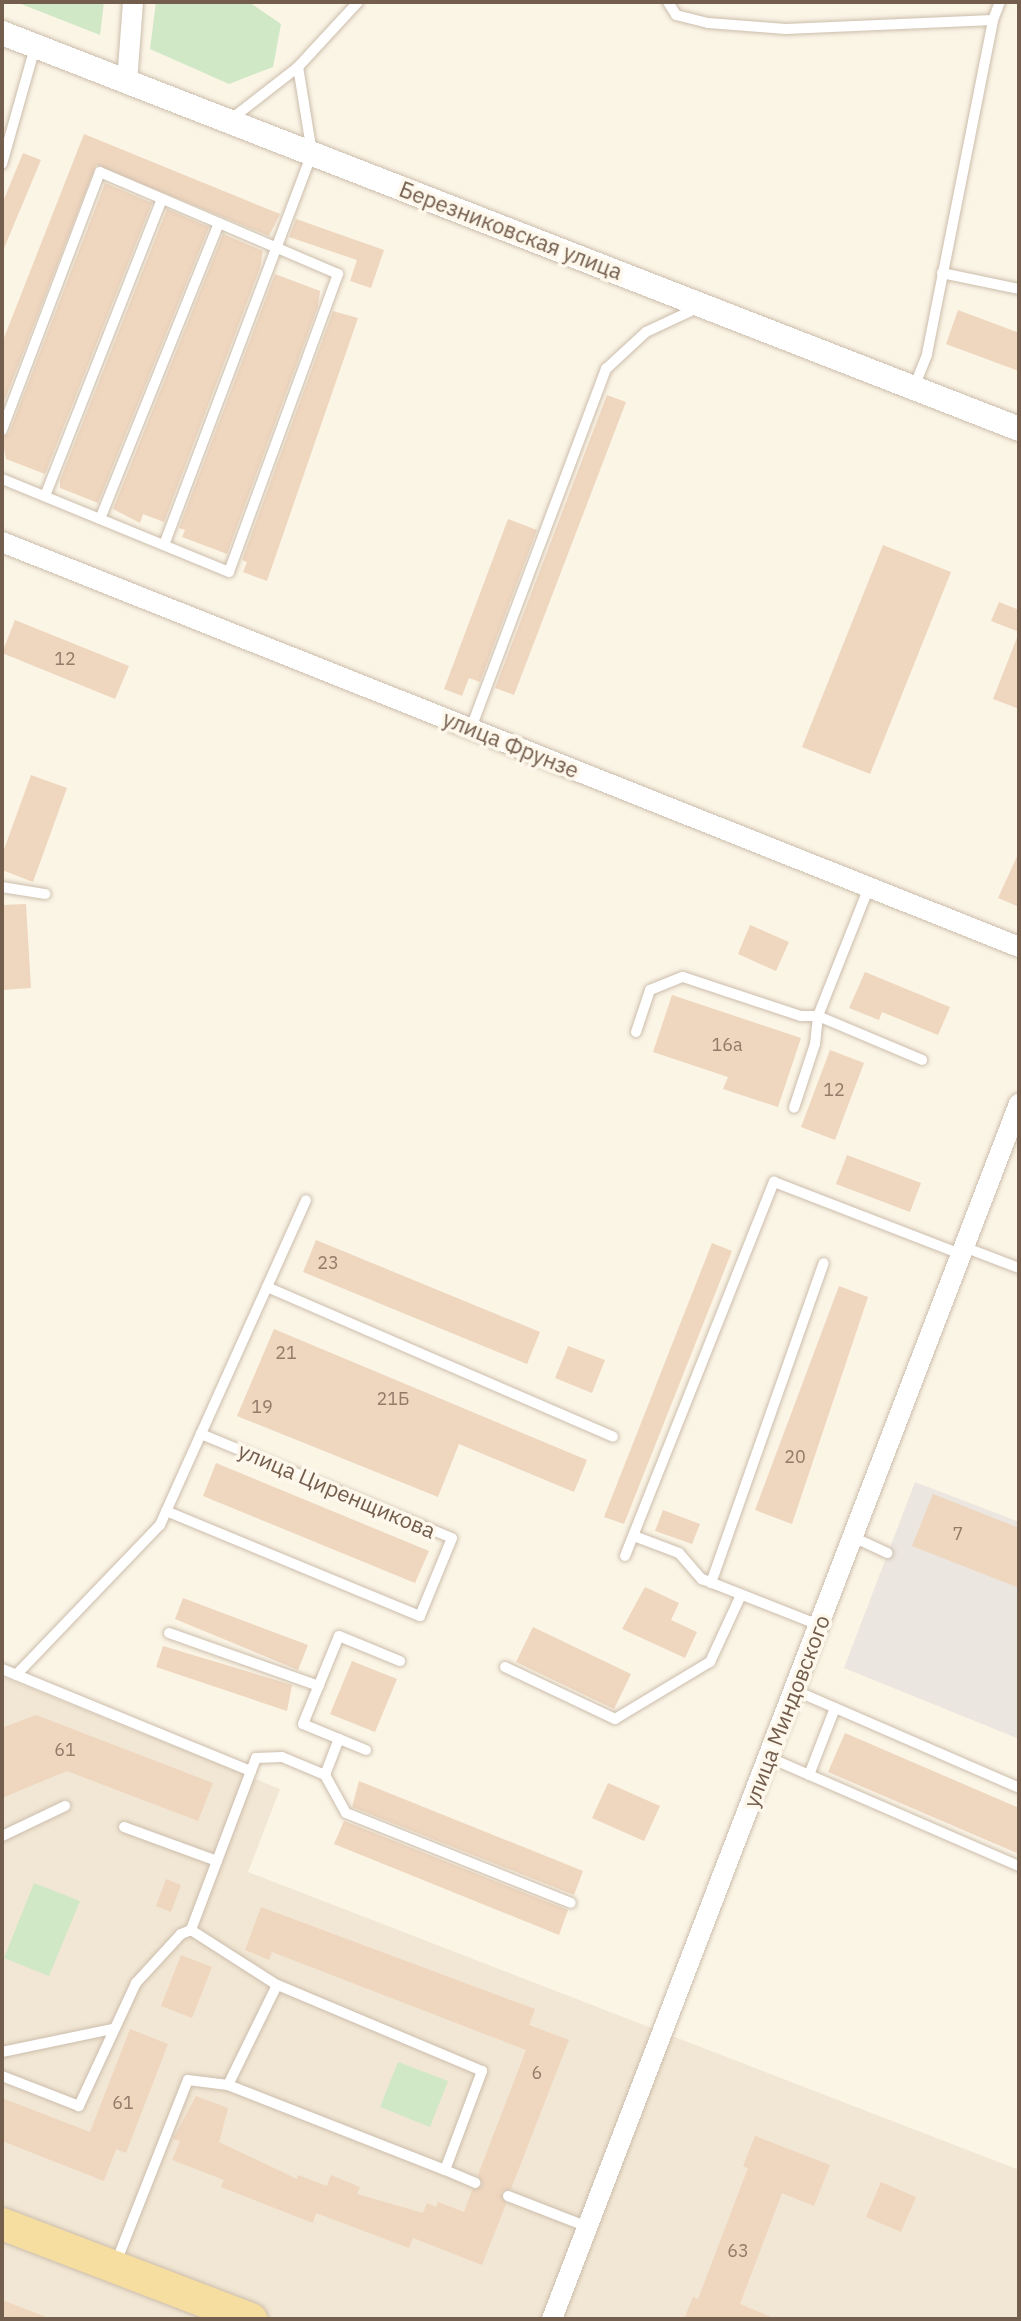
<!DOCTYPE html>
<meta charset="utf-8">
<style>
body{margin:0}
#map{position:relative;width:1021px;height:2321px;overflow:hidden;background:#fbf5e6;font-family:"IBM Plex Sans",sans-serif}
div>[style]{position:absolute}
.residential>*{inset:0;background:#f2e7d4}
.industrial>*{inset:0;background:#ebe6df}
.green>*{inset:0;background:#d0e8c5}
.building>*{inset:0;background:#efd6bf}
.roads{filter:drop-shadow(0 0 2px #ccbdac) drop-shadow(0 0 2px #ccbdac)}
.service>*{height:10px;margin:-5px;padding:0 5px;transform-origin:5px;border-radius:5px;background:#fff}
.minor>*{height:20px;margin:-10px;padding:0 10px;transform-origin:10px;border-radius:10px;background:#fff}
.tertiary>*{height:24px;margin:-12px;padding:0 12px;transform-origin:12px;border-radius:12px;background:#fff}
.primary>*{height:32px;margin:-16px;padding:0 16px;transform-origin:16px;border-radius:16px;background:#f6dea1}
span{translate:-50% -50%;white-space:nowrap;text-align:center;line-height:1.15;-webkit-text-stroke:7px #fef8ec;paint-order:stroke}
.number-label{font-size:18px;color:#927b69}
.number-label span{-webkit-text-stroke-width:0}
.street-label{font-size:22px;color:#735d4c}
.frame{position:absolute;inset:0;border:4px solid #735d4c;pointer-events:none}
</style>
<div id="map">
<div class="residential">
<i style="clip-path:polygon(2px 1677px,280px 1789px,248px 1872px,1019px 2170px,1019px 2319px,2px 2319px)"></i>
</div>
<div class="industrial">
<i style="clip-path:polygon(915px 1482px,1019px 1522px,1019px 1739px,844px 1668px)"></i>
</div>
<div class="green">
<i style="clip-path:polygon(16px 2px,104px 2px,100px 35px)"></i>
<i style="clip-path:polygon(156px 2px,249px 2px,281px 24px,273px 67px,229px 84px,150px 49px)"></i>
<i style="clip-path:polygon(34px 1883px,80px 1901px,49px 1976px,4px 1958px)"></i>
<i style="clip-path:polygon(398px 2062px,448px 2081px,430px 2127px,380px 2107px)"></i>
</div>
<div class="building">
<i style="clip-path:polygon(84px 134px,280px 214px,269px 236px,96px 165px,2px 407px,2px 343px)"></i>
<i style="clip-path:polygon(23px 153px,41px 160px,2px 253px,2px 204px)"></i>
<i style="clip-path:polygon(105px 183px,152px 203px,45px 474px,6px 459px,2px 438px,9px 433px)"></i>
<i style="clip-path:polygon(167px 209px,209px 227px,98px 503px,60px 488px,60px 480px)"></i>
<i style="clip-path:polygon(296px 219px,384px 250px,371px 288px,350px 281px,357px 260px,289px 237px)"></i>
<i style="clip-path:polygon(223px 234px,263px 251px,260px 268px,164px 522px,143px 514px,140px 523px,113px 509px)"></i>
<i style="clip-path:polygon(275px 274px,320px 291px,318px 306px,227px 554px,182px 537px,185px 530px,179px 528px)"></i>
<i style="clip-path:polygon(958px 310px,1019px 333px,1019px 371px,946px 344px)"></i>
<i style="clip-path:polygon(333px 311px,358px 318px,267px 581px,243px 572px,247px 562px,242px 560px)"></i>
<i style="clip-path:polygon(607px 395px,626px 402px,514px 695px,495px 688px)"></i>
<i style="clip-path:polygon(508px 519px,537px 530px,480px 682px,469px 678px,462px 696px,444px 689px)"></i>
<i style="clip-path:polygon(883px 545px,951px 572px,870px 774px,802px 747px)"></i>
<i style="clip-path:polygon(999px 602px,1019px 610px,1019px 632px,991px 621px)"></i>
<i style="clip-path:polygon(15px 620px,129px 666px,115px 699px,2px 653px)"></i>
<i style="clip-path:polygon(1018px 635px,1019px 635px,1019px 709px,993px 699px)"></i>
<i style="clip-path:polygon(31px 775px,67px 788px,33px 882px,2px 870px,2px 855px)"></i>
<i style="clip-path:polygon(1019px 852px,1019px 907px,998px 898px)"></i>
<i style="clip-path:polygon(26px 904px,31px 988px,2px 990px,2px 905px)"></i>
<i style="clip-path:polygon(750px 925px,789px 942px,776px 971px,738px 954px)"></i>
<i style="clip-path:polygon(865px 972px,950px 1007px,938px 1035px,882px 1012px,879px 1020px,849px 1008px)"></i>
<i style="clip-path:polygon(672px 995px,801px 1038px,778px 1107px,723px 1089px,728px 1077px,653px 1052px)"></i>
<i style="clip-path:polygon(830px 1050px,864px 1063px,835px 1140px,801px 1127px)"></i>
<i style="clip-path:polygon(847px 1155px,921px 1183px,910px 1212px,836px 1184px)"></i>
<i style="clip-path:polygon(316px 1240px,540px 1332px,527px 1364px,303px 1272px)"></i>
<i style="clip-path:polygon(712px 1243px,732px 1251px,624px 1524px,604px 1517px)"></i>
<i style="clip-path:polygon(839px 1286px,868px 1297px,792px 1524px,755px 1510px)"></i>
<i style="clip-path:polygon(274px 1329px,587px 1460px,574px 1492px,459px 1444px,438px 1497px,237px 1416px)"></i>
<i style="clip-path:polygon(568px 1346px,605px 1360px,592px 1393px,555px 1378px)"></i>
<i style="clip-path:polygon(216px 1463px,429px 1551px,415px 1583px,203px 1496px)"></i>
<i style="clip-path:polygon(933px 1494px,1019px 1528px,1019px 1588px,912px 1546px)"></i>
<i style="clip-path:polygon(663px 1510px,700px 1524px,692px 1544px,655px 1531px)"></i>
<i style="clip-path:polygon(645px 1587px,679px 1603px,671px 1620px,697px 1632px,685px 1658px,622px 1629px)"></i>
<i style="clip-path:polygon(183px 1598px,308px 1645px,298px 1670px,175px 1619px)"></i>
<i style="clip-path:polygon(533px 1627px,631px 1674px,614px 1709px,516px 1662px)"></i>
<i style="clip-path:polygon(163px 1646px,292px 1685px,287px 1711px,156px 1667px)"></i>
<i style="clip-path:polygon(352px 1661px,397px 1679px,375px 1732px,330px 1714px)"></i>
<i style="clip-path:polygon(36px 1715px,213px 1783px,198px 1821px,67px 1771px,2px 1798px,2px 1728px)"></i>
<i style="clip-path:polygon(845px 1733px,1019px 1808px,1019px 1854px,828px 1772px)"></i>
<i style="clip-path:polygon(359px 1781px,583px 1871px,574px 1895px,352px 1807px)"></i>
<i style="clip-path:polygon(608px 1783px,660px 1806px,644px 1841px,592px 1818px)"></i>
<i style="clip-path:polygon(344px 1821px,568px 1910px,559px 1935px,334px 1844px)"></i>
<i style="clip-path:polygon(166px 1879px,181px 1885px,171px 1912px,156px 1906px)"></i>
<i style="clip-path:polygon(261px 1907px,535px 2009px,529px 2025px,569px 2040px,511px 2189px,501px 2192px,506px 2204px,482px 2265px,413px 2238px,409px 2248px,316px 2213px,313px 2223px,221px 2187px,224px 2180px,172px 2160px,180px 2141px,173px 2139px,196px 2096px,228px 2108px,219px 2142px,297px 2179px,298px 2175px,327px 2186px,331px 2175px,360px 2187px,357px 2194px,423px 2213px,427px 2203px,436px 2207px,438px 2202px,464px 2212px,472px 2190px,483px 2185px,478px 2175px,526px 2050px,272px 1952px,269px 1960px,245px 1950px)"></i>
<i style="clip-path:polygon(181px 1955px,212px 1967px,192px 2018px,161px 2006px)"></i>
<i style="clip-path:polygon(130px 2029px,168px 2044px,126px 2153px,116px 2149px,104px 2181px,2px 2141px,2px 2098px,90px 2132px)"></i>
<i style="clip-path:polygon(755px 2136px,830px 2165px,814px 2206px,782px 2193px,740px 2304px,776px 2319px,684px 2319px,693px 2297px,698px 2299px,748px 2168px,743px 2166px)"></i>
<i style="clip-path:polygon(881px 2182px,916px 2197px,901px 2232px,866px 2217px)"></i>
<i style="clip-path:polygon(2px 2300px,49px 2318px,49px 2319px,2px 2319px)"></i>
</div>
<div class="roads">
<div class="service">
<i style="left:668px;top:2px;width:15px;rotate:58deg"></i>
<i style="left:676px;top:15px;width:33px;rotate:14deg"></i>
<i style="left:708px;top:23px;width:78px;rotate:4.4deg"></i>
<i style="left:786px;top:29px;width:207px;rotate:-2.5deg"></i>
<i style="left:993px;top:20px;width:19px;rotate:-69deg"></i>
<i style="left:230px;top:120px;width:86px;rotate:-37.9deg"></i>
<i style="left:298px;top:67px;width:88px;rotate:-47.3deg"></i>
<i style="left:2px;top:164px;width:122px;rotate:-74.2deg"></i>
<i style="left:942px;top:273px;width:79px;rotate:11.7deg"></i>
<i style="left:914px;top:387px;width:35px;rotate:-68deg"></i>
<i style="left:927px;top:354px;width:340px;rotate:-78.8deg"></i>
<i style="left:2px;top:430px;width:276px;rotate:-69.2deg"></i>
<i style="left:100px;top:172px;width:259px;rotate:23.2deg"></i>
<i style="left:338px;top:274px;width:317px;rotate:110.1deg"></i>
<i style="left:229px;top:572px;width:245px;rotate:-157.7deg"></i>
<i style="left:45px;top:496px;width:319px;rotate:-68.5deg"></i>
<i style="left:100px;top:519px;width:319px;rotate:-68.1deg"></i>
<i style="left:164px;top:545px;width:419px;rotate:-69.3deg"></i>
<i style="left:312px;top:153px;width:87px;rotate:-99.2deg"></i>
<i style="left:471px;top:728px;width:384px;rotate:-69.4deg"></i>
<i style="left:606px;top:369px;width:54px;rotate:-42.8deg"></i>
<i style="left:646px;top:332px;width:56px;rotate:-25.2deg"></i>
<i style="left:2px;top:887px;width:44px;rotate:9.2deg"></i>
<i style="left:869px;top:887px;width:139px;rotate:111.6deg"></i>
<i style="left:818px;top:1016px;width:113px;rotate:22.9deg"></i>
<i style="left:636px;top:1032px;width:44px;rotate:-71.6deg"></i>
<i style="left:650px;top:990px;width:35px;rotate:-22deg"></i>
<i style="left:683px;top:977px;width:124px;rotate:18.3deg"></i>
<i style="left:801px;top:1016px;width:17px"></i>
<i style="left:818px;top:1016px;width:28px;rotate:96deg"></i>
<i style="left:815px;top:1044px;width:67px;rotate:108.2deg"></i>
<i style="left:964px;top:1247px;width:59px;rotate:20.9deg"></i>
<i style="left:267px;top:1287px;width:377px;rotate:23.4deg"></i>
<i style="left:166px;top:1511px;width:275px;rotate:22.5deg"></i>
<i style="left:420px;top:1616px;width:84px;rotate:-67.7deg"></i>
<i style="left:452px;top:1538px;width:272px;rotate:-157.5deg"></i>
<i style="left:634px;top:1536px;width:48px;rotate:20.7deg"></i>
<i style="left:679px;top:1553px;width:35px;rotate:49deg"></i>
<i style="left:702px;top:1579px;width:126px;rotate:21.5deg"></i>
<i style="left:853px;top:1537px;width:38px;rotate:25deg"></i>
<i style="left:625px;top:1556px;width:403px;rotate:-68.3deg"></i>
<i style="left:774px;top:1182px;width:200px;rotate:21.1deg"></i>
<i style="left:711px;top:1583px;width:339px;rotate:-70.6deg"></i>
<i style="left:169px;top:1633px;width:159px;rotate:19.5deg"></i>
<i style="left:505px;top:1667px;width:122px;rotate:25.3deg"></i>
<i style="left:615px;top:1719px;width:111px;rotate:-31deg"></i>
<i style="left:710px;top:1662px;width:74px;rotate:-65.2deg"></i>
<i style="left:2px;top:1669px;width:269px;rotate:22.3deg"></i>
<i style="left:251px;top:1771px;width:170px;rotate:110.7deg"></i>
<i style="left:191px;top:1930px;width:11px;rotate:158deg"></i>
<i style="left:181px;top:1934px;width:67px;rotate:132.6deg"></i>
<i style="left:136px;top:1983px;width:136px;rotate:114.9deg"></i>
<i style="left:79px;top:2106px;width:83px;rotate:-158.7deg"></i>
<i style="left:16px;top:1675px;width:208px;rotate:-46.2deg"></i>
<i style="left:160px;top:1525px;width:356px;rotate:-65.8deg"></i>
<i style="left:794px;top:1690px;width:245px;rotate:23.5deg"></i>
<i style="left:366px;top:1750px;width:68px;rotate:-157.6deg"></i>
<i style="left:303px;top:1724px;width:95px;rotate:-67.8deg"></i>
<i style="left:339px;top:1636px;width:66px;rotate:22.3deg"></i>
<i style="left:768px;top:1757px;width:274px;rotate:23.5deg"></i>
<i style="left:251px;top:1771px;width:14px;rotate:-69deg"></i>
<i style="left:256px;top:1758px;width:26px;rotate:-2deg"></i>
<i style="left:282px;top:1757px;width:47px;rotate:22.7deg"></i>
<i style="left:325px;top:1775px;width:43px;rotate:61.1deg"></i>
<i style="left:346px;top:1813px;width:242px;rotate:21.8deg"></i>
<i style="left:325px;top:1775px;width:39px;rotate:-69deg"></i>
<i style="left:809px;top:1775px;width:72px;rotate:-68.8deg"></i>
<i style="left:124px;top:1827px;width:99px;rotate:20.1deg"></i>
<i style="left:2px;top:1836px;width:70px;rotate:-25.5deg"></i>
<i style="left:2px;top:2052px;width:112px;rotate:-11.8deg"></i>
<i style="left:228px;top:2085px;width:111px;rotate:-63.9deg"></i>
<i style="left:445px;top:2170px;width:33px;rotate:23deg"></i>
<i style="left:508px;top:2196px;width:86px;rotate:21.2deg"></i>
<i style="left:115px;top:2265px;width:199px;rotate:-68.5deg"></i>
<i style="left:188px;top:2080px;width:40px;rotate:7.1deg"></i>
<i style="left:228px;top:2085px;width:233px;rotate:21.4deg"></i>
<i style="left:445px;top:2170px;width:106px;rotate:-69.5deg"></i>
<i style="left:482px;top:2071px;width:222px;rotate:-157.2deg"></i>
<i style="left:277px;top:1985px;width:102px;rotate:-147.4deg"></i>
</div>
<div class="minor">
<i style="left:127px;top:82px;width:80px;rotate:-85.7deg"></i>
<i style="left:2px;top:542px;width:1095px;rotate:21.71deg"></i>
<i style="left:552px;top:2319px;width:1302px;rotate:-68.98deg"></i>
</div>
<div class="tertiary">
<i style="left:2px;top:33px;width:1091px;rotate:21.27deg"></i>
</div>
<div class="primary">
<i style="left:2px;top:2224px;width:267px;rotate:20.9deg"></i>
</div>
</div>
<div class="number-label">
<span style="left:65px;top:659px">12</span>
<span style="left:727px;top:1045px">16а</span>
<span style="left:834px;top:1090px">12</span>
<span style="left:328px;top:1263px">23</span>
<span style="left:286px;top:1353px">21</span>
<span style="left:393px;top:1399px">21Б</span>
<span style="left:262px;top:1407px">19</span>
<span style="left:795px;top:1457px">20</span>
<span style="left:958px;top:1534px">7</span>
<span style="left:65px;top:1750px">61</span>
<span style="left:537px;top:2073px">6</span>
<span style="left:123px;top:2103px">61</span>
<span style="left:738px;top:2251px">63</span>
</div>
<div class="street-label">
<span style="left:511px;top:230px;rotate:21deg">Березниковская улица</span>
<span style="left:511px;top:744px;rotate:22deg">улица Фрунзе</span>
<span style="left:337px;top:1490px;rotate:23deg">улица Циренщикова</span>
<span style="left:786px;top:1711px;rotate:-69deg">улица Миндовского</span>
</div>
<div class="frame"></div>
</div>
